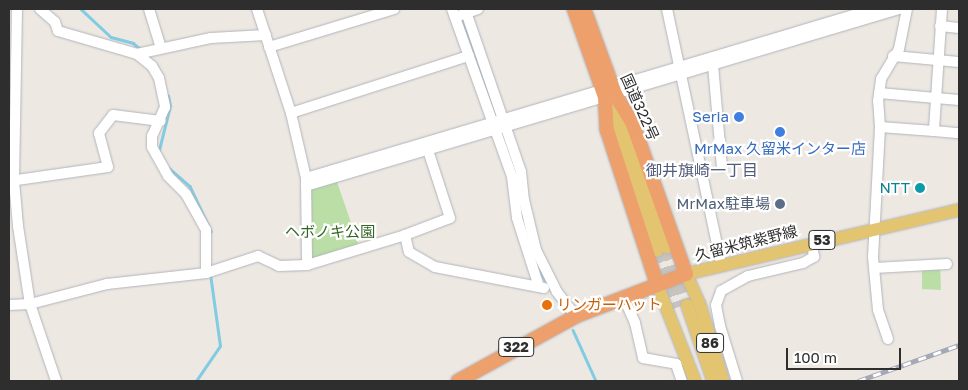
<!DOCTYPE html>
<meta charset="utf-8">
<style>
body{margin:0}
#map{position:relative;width:968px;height:390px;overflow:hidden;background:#ede8e2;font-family:"Golos Text","Noto Sans JP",sans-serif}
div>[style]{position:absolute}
.green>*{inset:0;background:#badea5}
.stream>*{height:2.5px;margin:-1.25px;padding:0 1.25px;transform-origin:1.25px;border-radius:1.25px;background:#81cce3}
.major-tunnel>*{height:12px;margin-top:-6px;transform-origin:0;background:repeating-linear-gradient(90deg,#c7c3be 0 12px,transparent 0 18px)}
.roads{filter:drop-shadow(0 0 1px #b2b4bc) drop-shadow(0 0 1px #b2b4bc)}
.minor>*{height:10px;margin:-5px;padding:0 5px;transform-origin:5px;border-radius:5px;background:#fff}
.major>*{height:12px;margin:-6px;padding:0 6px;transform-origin:6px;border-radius:6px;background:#e3c571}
.highway>*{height:14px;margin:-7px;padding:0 7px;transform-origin:7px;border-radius:7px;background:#eea06c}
.rail>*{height:4.5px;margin-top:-2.25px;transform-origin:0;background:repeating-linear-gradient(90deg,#fff 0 8px,#a5a8b6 0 16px);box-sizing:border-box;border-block:1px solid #a5a8b6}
.dots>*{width:14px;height:14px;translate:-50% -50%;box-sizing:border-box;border:2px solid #fff;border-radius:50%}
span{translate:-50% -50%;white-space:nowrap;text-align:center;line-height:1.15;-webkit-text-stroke:4.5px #fff;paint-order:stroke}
.shield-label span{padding:1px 4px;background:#fff;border:1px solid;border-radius:4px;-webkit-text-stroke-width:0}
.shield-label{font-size:14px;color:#2e2e2e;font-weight:700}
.street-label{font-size:15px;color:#2e2e2e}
.shop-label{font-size:15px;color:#366cbe}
.right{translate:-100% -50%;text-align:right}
.culture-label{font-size:15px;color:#0d838f}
.service-label{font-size:15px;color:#4e5e75}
.park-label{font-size:15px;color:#336523}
.food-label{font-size:15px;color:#c56008}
.left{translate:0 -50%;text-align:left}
.neighbourhood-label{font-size:16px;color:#525b7a}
.frame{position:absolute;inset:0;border:10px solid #2e2e2e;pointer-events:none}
.scale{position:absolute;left:786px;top:348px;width:115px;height:22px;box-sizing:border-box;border:2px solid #2e2e2e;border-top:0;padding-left:6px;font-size:15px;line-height:18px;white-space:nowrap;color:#2e2e2e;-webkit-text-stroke:4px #fff;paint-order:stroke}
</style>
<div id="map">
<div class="green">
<i style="clip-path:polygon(335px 176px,360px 249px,307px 265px,307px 182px)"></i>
<i style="clip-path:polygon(940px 264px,941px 290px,922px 289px,922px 265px)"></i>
</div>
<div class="stream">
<i style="left:81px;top:9px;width:41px;rotate:43deg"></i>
<i style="left:111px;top:37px;width:23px;rotate:15deg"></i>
<i style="left:133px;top:43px;width:11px;rotate:38deg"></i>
<i style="left:461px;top:18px;width:107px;rotate:70.4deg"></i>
<i style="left:159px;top:150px;width:45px;rotate:-76deg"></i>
<i style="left:170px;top:106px;width:10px;rotate:-101deg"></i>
<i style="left:169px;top:168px;width:28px;rotate:41deg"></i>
<i style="left:190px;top:186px;width:50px;rotate:65deg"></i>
<i style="left:538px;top:268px;width:19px;rotate:58deg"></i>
<i style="left:573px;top:330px;width:56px;rotate:65.7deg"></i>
<i style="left:196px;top:381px;width:42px;rotate:-55.6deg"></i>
<i style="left:220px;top:346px;width:73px;rotate:-97.9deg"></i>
</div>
<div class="major-tunnel">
<i style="left:667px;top:248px;width:60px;rotate:70.7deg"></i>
<i style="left:657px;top:251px;width:60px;rotate:69.4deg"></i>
</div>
<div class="roads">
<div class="minor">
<i style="left:17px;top:9px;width:172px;rotate:91deg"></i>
<i style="left:14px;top:181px;width:45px;rotate:84.9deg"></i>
<i style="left:18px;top:226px;width:79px;rotate:81.3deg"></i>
<i style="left:30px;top:304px;width:81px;rotate:71.3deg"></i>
<i style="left:40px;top:9px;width:20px;rotate:41deg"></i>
<i style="left:55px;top:22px;width:9px;rotate:72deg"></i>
<i style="left:58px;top:31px;width:82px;rotate:16.2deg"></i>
<i style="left:137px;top:54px;width:19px;rotate:39deg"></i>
<i style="left:152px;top:66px;width:14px;rotate:60deg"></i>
<i style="left:159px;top:78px;width:30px;rotate:78deg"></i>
<i style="left:165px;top:107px;width:32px;rotate:114deg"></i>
<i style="left:152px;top:136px;width:11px;rotate:90deg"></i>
<i style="left:152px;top:147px;width:33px;rotate:61deg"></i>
<i style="left:168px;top:176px;width:25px;rotate:45deg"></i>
<i style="left:186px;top:194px;width:41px;rotate:60.9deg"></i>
<i style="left:206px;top:230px;width:43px;rotate:90deg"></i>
<i style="left:149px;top:9px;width:41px;rotate:72.9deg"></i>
<i style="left:257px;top:9px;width:109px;rotate:71.9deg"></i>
<i style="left:291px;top:113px;width:67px;rotate:77deg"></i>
<i style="left:306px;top:178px;width:87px;rotate:89.3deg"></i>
<i style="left:452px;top:9px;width:178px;rotate:70.3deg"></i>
<i style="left:512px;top:177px;width:41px;rotate:83deg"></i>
<i style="left:517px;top:218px;width:72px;rotate:72.3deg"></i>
<i style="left:465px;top:9px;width:172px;rotate:71deg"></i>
<i style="left:521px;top:172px;width:28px;rotate:84deg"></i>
<i style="left:524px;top:200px;width:51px;rotate:76.5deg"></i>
<i style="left:536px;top:250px;width:47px;rotate:63.4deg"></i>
<i style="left:557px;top:292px;width:31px;rotate:52deg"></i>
<i style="left:667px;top:9px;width:261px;rotate:78deg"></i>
<i style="left:942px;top:9px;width:122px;rotate:93.8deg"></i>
<i style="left:934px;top:131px;width:25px;rotate:5deg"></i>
<i style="left:461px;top:15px;width:18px;rotate:-19deg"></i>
<i style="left:940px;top:26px;width:19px;rotate:6deg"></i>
<i style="left:269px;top:47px;width:131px;rotate:-16.9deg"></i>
<i style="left:137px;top:54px;width:76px;rotate:-12.2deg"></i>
<i style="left:211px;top:38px;width:55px;rotate:-3.1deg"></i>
<i style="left:893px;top:56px;width:66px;rotate:5.2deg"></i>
<i style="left:713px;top:65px;width:102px;rotate:85deg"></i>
<i style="left:879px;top:93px;width:80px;rotate:5deg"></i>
<i style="left:291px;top:113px;width:187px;rotate:-17.8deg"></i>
<i style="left:880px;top:127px;width:54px;rotate:4.2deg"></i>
<i style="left:306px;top:178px;width:593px;rotate:-16.57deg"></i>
<i style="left:10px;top:181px;width:99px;rotate:-8.1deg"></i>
<i style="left:108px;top:167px;width:35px;rotate:-105deg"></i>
<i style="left:99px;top:133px;width:23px;rotate:-52deg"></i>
<i style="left:113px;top:115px;width:48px;rotate:7.1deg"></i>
<i style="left:306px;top:186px;width:619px;rotate:-16.62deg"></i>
<i style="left:405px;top:235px;width:17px;rotate:77deg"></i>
<i style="left:409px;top:252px;width:30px;rotate:30deg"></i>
<i style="left:435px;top:267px;width:111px;rotate:10.9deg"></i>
<i style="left:874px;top:268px;width:73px;rotate:-3.1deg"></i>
<i style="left:623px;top:296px;width:30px;rotate:66deg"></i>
<i style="left:635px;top:323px;width:36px;rotate:77deg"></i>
<i style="left:643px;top:358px;width:34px;rotate:10deg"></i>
<i style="left:676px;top:364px;width:18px;rotate:71deg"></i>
<i style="left:9px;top:305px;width:21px;rotate:-3deg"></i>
<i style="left:30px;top:304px;width:80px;rotate:-14.6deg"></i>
<i style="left:107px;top:284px;width:100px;rotate:-6.3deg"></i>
<i style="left:206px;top:273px;width:55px;rotate:-18.1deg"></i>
<i style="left:258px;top:256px;width:23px;rotate:25deg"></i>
<i style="left:279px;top:266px;width:28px;rotate:-2deg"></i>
<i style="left:307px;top:265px;width:102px;rotate:-17deg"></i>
<i style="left:405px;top:235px;width:48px;rotate:-20.7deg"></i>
<i style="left:450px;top:218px;width:78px;rotate:-108deg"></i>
<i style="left:888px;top:339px;width:31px;rotate:-109deg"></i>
<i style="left:878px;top:310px;width:53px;rotate:-95.4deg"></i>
<i style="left:873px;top:257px;width:130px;rotate:-86.9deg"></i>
<i style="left:880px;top:127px;width:26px;rotate:-94deg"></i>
<i style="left:878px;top:101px;width:22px;rotate:-82deg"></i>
<i style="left:881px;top:79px;width:35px;rotate:-59deg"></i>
<i style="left:899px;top:49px;width:41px;rotate:-78.7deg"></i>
<i style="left:737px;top:381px;width:58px;rotate:-107.2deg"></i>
<i style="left:720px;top:326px;width:21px;rotate:-101deg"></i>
<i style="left:716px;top:305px;width:15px;rotate:-70deg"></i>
<i style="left:721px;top:291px;width:31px;rotate:-29deg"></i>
<i style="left:748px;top:276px;width:57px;rotate:-13.3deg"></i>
<i style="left:803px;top:263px;width:13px;rotate:-29deg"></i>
<i style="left:814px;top:257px;width:14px;rotate:-98deg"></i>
</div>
<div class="major">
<i style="left:607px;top:104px;width:155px;rotate:71.2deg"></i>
<i style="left:621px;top:110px;width:145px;rotate:71.6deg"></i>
<i style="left:657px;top:284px;width:104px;rotate:68.6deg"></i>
<i style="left:687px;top:305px;width:80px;rotate:71.1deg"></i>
<i style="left:723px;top:381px;width:79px;rotate:-106.8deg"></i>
<i style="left:700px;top:305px;width:34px;rotate:-114deg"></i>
<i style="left:686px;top:274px;width:280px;rotate:-13.2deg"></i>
</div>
<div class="highway">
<i style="left:574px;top:9px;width:93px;rotate:70.6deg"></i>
<i style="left:605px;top:97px;width:33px;rotate:87deg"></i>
<i style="left:607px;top:130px;width:162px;rotate:72deg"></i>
<i style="left:458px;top:381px;width:135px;rotate:-28.8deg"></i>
<i style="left:576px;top:316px;width:118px;rotate:-20.9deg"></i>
<i style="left:686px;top:274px;width:159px;rotate:-109.5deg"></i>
<i style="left:633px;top:124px;width:35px;rotate:-121deg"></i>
<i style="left:615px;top:94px;width:90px;rotate:-110deg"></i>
</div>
</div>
<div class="rail">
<i style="left:858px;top:381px;width:107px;rotate:-19.6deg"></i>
</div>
<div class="dots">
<i style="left:739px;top:117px;background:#3f7fe0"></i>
<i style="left:780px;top:132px;background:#3f7fe0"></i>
<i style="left:920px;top:188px;background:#0f9aa8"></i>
<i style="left:780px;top:204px;background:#5c6f8a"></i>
<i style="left:547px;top:305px;background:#e8710a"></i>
</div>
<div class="shield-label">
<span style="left:822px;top:240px">53</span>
<span style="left:710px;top:343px">86</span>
<span style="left:516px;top:347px">322</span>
</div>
<div class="street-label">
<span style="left:640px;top:107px;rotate:66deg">国道322号</span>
<span style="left:746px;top:243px;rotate:-14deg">久留米筑紫野線</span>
</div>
<div class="shop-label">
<span class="right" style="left:729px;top:117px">Seria</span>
<span style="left:780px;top:149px">MrMax 久留米インター店</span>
</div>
<div class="culture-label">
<span class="right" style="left:910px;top:188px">NTT</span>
</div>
<div class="service-label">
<span class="right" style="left:770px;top:204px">MrMax駐車場</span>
</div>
<div class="park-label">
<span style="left:330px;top:232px">ヘボノキ公園</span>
</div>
<div class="food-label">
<span class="left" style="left:557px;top:305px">リンガーハット</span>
</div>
<div class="neighbourhood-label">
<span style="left:702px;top:170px">御井旗崎一丁目</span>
</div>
<div class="frame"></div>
<div class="scale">100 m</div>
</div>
